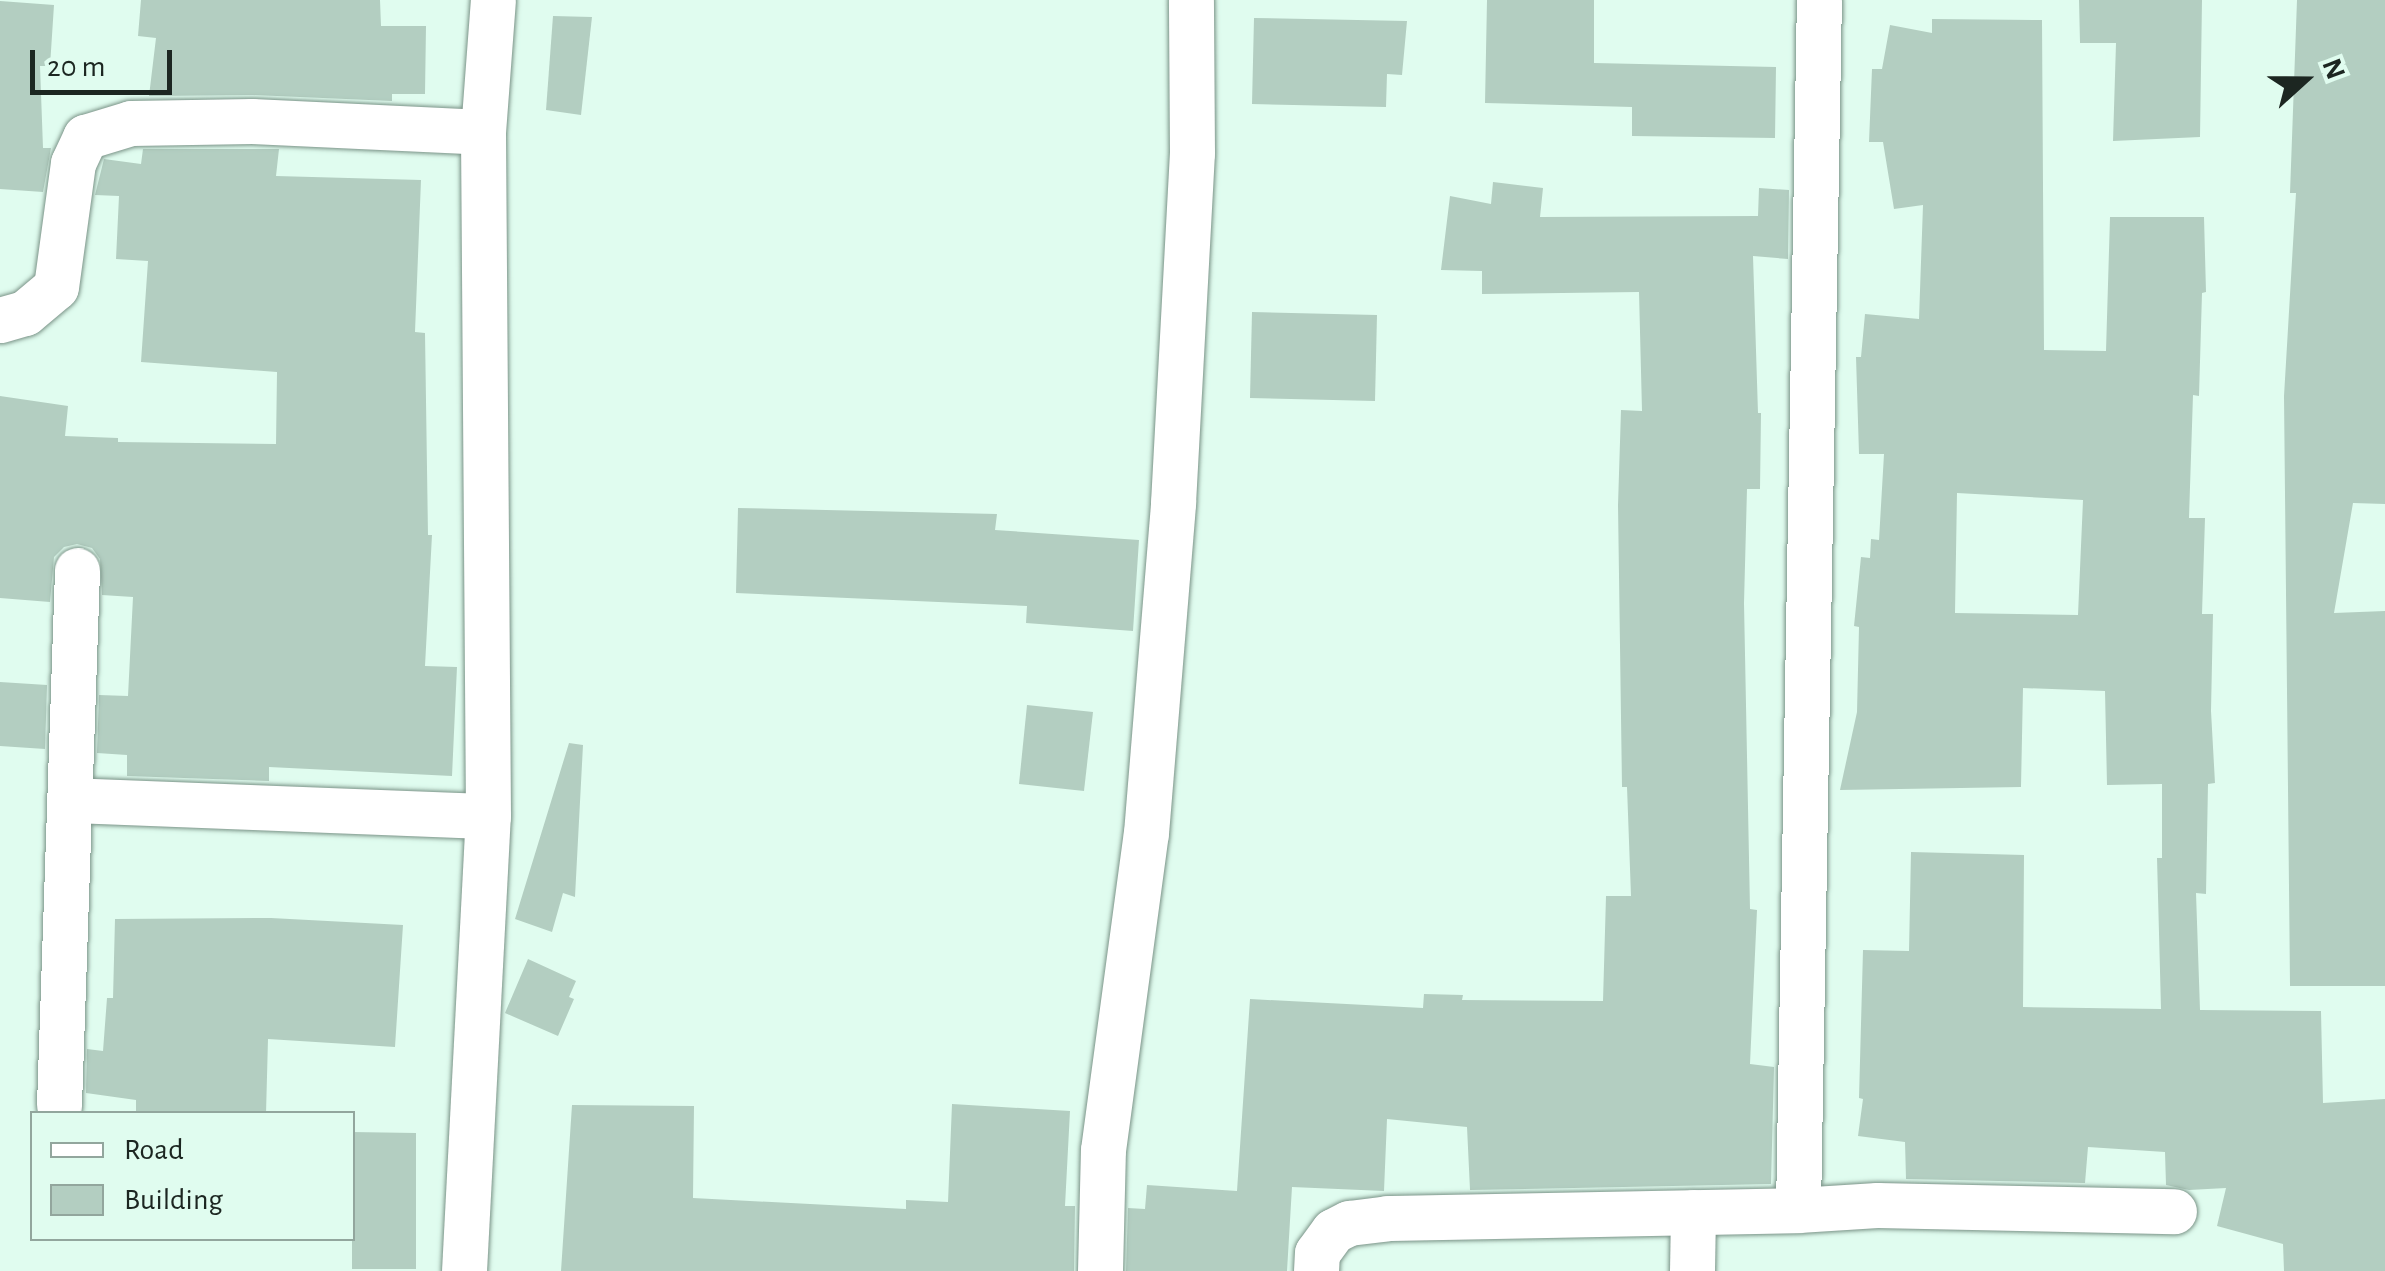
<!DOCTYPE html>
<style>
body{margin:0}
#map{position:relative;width:2385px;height:1271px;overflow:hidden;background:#e0fcef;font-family:"Alegreya Sans",sans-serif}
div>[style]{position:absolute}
.building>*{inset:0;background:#b3cec1}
.roads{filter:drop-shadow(0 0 2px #7a9387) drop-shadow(0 0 2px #7a9387)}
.minor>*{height:45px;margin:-22.5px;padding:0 22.5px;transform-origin:22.5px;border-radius:22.5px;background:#fff}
span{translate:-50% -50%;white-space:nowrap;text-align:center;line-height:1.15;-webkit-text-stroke:8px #e0fcef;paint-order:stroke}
.legend{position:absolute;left:30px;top:1111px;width:325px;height:130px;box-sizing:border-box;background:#e0fcef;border:2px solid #92a69d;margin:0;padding:12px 18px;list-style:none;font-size:30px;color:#1c2621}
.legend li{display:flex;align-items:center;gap:20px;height:50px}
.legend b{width:50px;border:2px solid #92a69d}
.north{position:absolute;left:2255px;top:30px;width:100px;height:100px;-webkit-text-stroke:8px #e0fcef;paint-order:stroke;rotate:69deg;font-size:28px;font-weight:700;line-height:40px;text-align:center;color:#1c2621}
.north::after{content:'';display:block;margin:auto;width:35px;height:45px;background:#1c2621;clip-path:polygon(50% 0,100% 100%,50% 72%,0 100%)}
.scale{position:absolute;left:30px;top:50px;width:142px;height:45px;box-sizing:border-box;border:5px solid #1c2621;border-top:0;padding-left:12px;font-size:30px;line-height:35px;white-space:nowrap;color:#1c2621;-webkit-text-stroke:8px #e0fcef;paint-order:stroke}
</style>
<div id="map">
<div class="building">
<i style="clip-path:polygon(141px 0,380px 0,381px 26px,426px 26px,425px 94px,392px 94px,392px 101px,253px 95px,149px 96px,156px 38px,138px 36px)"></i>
<i style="clip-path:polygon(1487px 0,1594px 0,1594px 63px,1776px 67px,1775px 138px,1632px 136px,1632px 107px,1485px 103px)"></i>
<i style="clip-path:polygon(2079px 0,2202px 0,2200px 137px,2113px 141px,2116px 43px,2080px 43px)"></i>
<i style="clip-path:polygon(2297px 0,2385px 0,2385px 504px,2353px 503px,2334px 613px,2385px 611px,2385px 986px,2290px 986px,2284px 396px,2296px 193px,2290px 193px)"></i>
<i style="clip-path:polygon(0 1px,54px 5px,50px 66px,40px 66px,43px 148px,51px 148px,43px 192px,0 189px)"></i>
<i style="clip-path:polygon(553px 16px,592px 17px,581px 115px,546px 110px)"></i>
<i style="clip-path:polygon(1254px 18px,1407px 21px,1402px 75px,1387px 74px,1386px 107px,1252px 104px)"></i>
<i style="clip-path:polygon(evenodd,1932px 19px,2042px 20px,2044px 350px,2106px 351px,2110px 217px,2204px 217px,2206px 292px,2202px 293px,2199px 396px,2193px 395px,2189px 518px,2205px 518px,2202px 614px,2213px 614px,2211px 711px,2215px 783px,2208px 784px,2206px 894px,2196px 893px,2200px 1010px,2321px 1011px,2323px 1103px,2385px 1099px,2385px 1271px,2284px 1271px,2283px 1244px,2217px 1226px,2226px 1188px,2189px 1190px,2166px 1185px,2165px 1152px,2088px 1147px,2085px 1183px,1906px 1179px,1905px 1142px,1858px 1136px,1863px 1099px,1859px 1098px,1863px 950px,1909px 951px,1911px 852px,2024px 855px,2023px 1007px,2161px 1009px,2157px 858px,2162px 858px,2162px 784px,2107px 785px,2105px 691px,2023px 688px,2021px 787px,1840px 790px,1857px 712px,1859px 627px,1854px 626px,1861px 557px,1870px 558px,1871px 539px,1879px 540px,1884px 454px,1859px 454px,1856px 357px,1861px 357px,1865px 314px,1919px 319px,1923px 205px,1894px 209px,1883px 142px,1869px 142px,1872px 69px,1882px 69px,1890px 25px,1932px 33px,1932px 19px,1957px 493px,2083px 500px,2078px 615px,1955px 613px,1957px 493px)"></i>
<i style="clip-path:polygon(143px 149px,279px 149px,276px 176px,421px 180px,415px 332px,425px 333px,428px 535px,432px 535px,425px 666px,457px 667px,452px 776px,269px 767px,269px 781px,127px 776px,127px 755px,97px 753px,99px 695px,128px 696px,133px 597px,102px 595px,100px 559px,92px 548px,77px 544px,64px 547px,54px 557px,50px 602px,0 598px,0 396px,68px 406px,65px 436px,118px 438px,118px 442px,276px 444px,277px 372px,141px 362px,148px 261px,116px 259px,119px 196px,95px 195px,104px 159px,141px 164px)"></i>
<i style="clip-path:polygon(1493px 182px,1543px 188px,1540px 217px,1758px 216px,1759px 188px,1789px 190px,1788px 259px,1753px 256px,1758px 413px,1761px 413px,1760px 489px,1747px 489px,1744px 603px,1750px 909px,1757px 910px,1750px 1064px,1774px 1067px,1771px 1184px,1470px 1190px,1467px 1127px,1387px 1119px,1384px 1191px,1292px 1187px,1287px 1271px,1126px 1271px,1128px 1208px,1145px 1209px,1147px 1185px,1237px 1191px,1250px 999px,1423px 1008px,1424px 994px,1463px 995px,1462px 1000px,1603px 1001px,1606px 896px,1631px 896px,1627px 787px,1622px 787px,1618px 505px,1621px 410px,1642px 411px,1639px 292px,1482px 294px,1482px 271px,1441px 270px,1450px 196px,1491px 204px)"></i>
<i style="clip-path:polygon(1252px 312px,1377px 315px,1375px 401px,1250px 398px)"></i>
<i style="clip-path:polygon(738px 508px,997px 514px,995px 530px,1139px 540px,1133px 631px,1026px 623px,1027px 606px,736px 593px)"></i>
<i style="clip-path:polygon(0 682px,47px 685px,45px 749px,0 746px)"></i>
<i style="clip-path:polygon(1027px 705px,1093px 712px,1084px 791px,1019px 784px)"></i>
<i style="clip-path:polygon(569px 743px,583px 745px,575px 897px,563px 893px,552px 932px,515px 919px)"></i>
<i style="clip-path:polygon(271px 918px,403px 925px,395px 1047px,268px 1039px,266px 1114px,136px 1112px,136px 1100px,86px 1093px,87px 1049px,103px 1051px,107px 998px,113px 998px,115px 919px)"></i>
<i style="clip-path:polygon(528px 959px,576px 981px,569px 997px,574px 999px,558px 1036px,505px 1013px)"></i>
<i style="clip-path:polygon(952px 1104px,1070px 1111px,1065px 1206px,1075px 1206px,1074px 1271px,561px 1271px,572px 1105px,694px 1106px,693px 1198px,906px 1209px,906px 1200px,948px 1202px)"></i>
<i style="clip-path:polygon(352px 1132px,416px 1133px,416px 1269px,352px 1269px)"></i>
</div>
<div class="roads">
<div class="minor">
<i style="left:0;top:320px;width:26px;rotate:-16deg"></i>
<i style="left:25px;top:313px;width:40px;rotate:-40deg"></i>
<i style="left:56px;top:287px;width:125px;rotate:-82.2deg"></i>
<i style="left:73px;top:163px;width:29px;rotate:-65deg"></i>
<i style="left:85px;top:137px;width:48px;rotate:-16.9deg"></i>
<i style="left:131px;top:123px;width:121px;rotate:-0.9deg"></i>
<i style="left:252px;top:121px;width:231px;rotate:2.7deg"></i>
<i style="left:70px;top:800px;width:418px;rotate:2.2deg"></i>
<i style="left:59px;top:1105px;width:535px;rotate:-88.07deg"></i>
<i style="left:1798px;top:1210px;width:79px;rotate:-3.6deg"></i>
<i style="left:1877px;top:1205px;width:297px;rotate:1.2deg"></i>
<i style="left:464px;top:1271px;width:456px;rotate:-87deg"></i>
<i style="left:488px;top:816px;width:684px;rotate:-90.42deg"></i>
<i style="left:483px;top:132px;width:132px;rotate:-85.7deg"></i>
<i style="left:1100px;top:1271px;width:121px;rotate:-88.6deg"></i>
<i style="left:1103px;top:1150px;width:320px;rotate:-82.3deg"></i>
<i style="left:1146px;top:833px;width:331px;rotate:-85.3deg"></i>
<i style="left:1173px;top:503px;width:351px;rotate:-86.9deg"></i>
<i style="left:1192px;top:153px;width:153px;rotate:-90.4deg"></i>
<i style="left:1316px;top:1271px;width:18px;rotate:-87deg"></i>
<i style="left:1317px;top:1253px;width:27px;rotate:-54deg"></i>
<i style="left:1333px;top:1231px;width:18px;rotate:-27deg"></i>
<i style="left:1349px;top:1223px;width:38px;rotate:-7deg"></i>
<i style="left:1387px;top:1218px;width:411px;rotate:-1.1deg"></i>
<i style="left:1798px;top:1210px;width:1210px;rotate:-89.01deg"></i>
<i style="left:1692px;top:1271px;width:59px;rotate:-89deg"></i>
</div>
</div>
<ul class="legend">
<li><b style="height:12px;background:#fff"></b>Road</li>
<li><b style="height:28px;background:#b3cec1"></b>Building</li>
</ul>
<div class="north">N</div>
<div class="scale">20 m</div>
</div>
